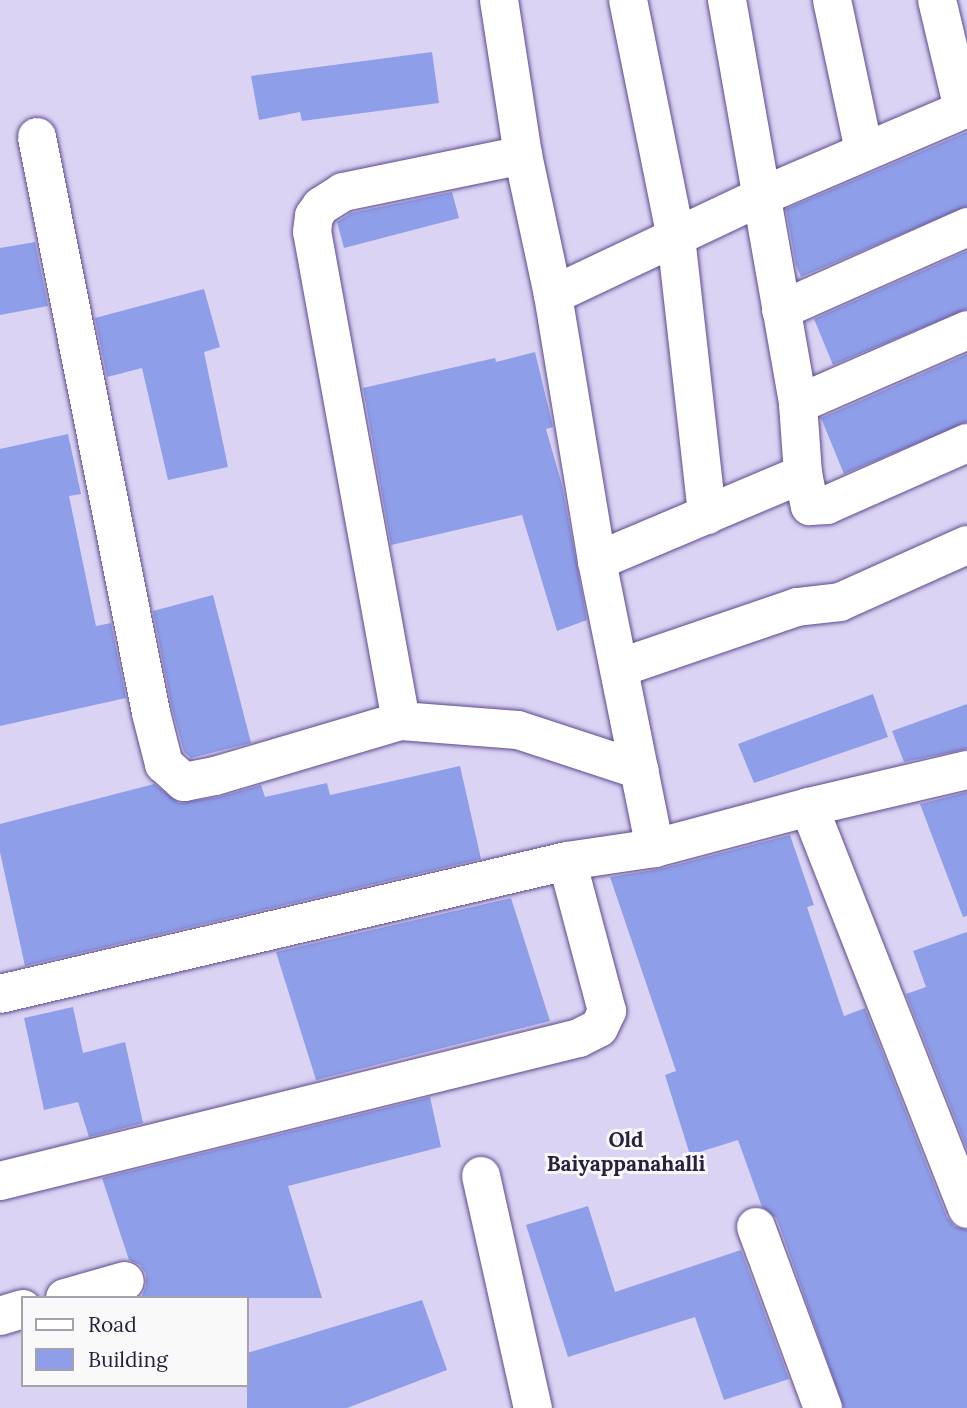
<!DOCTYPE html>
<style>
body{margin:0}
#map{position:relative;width:967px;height:1408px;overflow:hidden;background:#dad3f3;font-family:Lora,serif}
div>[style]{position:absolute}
.building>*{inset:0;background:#8f9ee8}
.roads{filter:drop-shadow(0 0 2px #5e4a8f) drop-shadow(0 0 2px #5e4a8f)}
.minor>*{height:38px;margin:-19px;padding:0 19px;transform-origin:19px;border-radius:19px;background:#fff}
span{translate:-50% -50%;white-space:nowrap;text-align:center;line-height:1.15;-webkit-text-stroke:6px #f9f9f9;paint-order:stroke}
.neighbourhood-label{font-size:21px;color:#28203e;font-weight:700}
.legend{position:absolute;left:21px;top:1296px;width:228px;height:91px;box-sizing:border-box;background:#f9f9f9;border:2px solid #a5a2ae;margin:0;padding:9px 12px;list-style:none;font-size:21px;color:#28203e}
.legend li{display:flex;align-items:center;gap:14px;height:35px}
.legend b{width:35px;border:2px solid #a5a2ae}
</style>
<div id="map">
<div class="building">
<i style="clip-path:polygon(432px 52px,439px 103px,302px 121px,300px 112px,259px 120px,251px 76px)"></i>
<i style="clip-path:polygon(967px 132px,967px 206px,801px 277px,796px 265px,786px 209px)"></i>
<i style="clip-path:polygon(452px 192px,459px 218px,344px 248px,337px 222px,351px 213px)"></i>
<i style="clip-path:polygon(35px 242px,48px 306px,0 315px,0 248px)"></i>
<i style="clip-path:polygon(967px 251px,967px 309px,833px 365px,814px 319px)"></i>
<i style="clip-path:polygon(204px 289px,220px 347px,204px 352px,228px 467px,168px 480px,142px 368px,107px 377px,95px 318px)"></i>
<i style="clip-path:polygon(535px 352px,553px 427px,546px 429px,562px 485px,587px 620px,557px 631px,522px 515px,391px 545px,363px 388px,495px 358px,496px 362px)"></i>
<i style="clip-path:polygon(967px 354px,967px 422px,844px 474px,821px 418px)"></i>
<i style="clip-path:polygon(68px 434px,81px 494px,69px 496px,96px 626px,111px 623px,126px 698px,0 726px,0 449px)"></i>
<i style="clip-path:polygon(213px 595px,251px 743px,191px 758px,184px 752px,172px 708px,153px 611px)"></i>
<i style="clip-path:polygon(873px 694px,888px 737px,754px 783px,738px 744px)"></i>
<i style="clip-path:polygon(967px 704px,967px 749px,904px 762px,892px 731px)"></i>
<i style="clip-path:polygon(460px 766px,481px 859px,25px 966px,0 852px,0 824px,154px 784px,179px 803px,219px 797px,261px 785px,265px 797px,327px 783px,330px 795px)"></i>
<i style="clip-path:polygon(967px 792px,967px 916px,963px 917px,920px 804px)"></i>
<i style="clip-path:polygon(790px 835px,814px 905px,807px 907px,844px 1016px,865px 1008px,947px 1217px,954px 1226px,967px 1230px,967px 1408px,844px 1408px,777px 1219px,762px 1207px,738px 1140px,690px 1155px,665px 1075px,676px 1071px,610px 877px,660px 869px)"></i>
<i style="clip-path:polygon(511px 898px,550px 1021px,316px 1080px,276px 952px)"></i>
<i style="clip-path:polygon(967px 932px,967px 1149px,906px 994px,926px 987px,913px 951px)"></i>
<i style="clip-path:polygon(73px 1007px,83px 1053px,125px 1042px,143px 1123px,89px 1137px,78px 1102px,44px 1110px,24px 1018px)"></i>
<i style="clip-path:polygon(430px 1097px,441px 1147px,288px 1186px,322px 1298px,141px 1298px,146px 1286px,146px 1274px,140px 1265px,129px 1260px,102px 1178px)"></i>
<i style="clip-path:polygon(588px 1206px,615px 1292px,741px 1250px,789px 1379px,724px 1400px,695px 1317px,568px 1357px,526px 1225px)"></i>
<i style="clip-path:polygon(422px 1300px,447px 1370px,347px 1408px,247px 1408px,247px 1353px)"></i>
</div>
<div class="roads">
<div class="minor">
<i style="left:499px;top:0;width:157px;rotate:81.2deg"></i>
<i style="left:523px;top:155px;width:143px;rotate:77.9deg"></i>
<i style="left:553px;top:295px;width:270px;rotate:80.6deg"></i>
<i style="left:597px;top:561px;width:293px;rotate:78.6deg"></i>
<i style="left:628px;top:0;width:242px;rotate:78.6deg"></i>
<i style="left:676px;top:237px;width:280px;rotate:83.6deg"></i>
<i style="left:727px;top:0;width:410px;rotate:80deg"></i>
<i style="left:798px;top:404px;width:70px;rotate:85.9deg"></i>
<i style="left:803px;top:474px;width:33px;rotate:78deg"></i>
<i style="left:810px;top:506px;width:17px;rotate:-3deg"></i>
<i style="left:827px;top:505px;width:153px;rotate:-23.9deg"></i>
<i style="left:832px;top:0;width:154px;rotate:78deg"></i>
<i style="left:937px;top:0;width:112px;rotate:76.6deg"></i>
<i style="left:37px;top:137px;width:587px;rotate:78.8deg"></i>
<i style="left:151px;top:713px;width:53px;rotate:75.7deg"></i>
<i style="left:164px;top:764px;width:27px;rotate:42deg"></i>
<i style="left:184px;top:782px;width:32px;rotate:-11deg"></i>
<i style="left:215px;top:776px;width:194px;rotate:-16.5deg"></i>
<i style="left:401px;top:721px;width:117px;rotate:4.4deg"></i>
<i style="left:518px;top:730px;width:128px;rotate:18.2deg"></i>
<i style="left:553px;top:295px;width:231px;rotate:-25.3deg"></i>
<i style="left:762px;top:196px;width:223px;rotate:-23.2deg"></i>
<i style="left:781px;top:310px;width:204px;rotate:-24deg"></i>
<i style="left:798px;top:404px;width:184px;rotate:-23.6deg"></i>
<i style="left:597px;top:561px;width:224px;rotate:-22.9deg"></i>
<i style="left:619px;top:668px;width:188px;rotate:-18.9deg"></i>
<i style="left:797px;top:607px;width:43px;rotate:-6.6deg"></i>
<i style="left:840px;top:602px;width:139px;rotate:-24.2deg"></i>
<i style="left:401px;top:721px;width:497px;rotate:-100.3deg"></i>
<i style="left:312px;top:232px;width:16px;rotate:-83deg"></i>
<i style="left:314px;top:216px;width:12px;rotate:-55deg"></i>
<i style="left:321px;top:206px;width:26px;rotate:-32deg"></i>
<i style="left:343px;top:192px;width:184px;rotate:-11.6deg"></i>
<i style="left:809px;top:807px;width:162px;rotate:-13.2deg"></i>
<i style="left:0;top:994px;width:582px;rotate:-13.2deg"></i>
<i style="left:567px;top:861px;width:89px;rotate:-8.4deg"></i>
<i style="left:655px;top:848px;width:159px;rotate:-14.9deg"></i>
<i style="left:809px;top:807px;width:432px;rotate:68.5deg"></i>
<i style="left:481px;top:1176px;width:238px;rotate:77.4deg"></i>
<i style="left:0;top:1181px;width:596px;rotate:-13.87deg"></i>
<i style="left:579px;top:1038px;width:22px;rotate:-27deg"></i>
<i style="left:599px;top:1028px;width:19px;rotate:-65deg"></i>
<i style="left:607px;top:1011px;width:155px;rotate:-104.9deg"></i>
<i style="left:756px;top:1227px;width:193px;rotate:69.7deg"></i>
<i style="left:65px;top:1298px;width:62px;rotate:-15.8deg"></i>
<i style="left:0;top:1316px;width:24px;rotate:-17deg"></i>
</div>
</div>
<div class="neighbourhood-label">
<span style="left:626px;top:1152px">Old<br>Baiyappanahalli</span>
</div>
<ul class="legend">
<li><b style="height:9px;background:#fff"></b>Road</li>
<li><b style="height:19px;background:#8f9ee8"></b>Building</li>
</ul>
</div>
